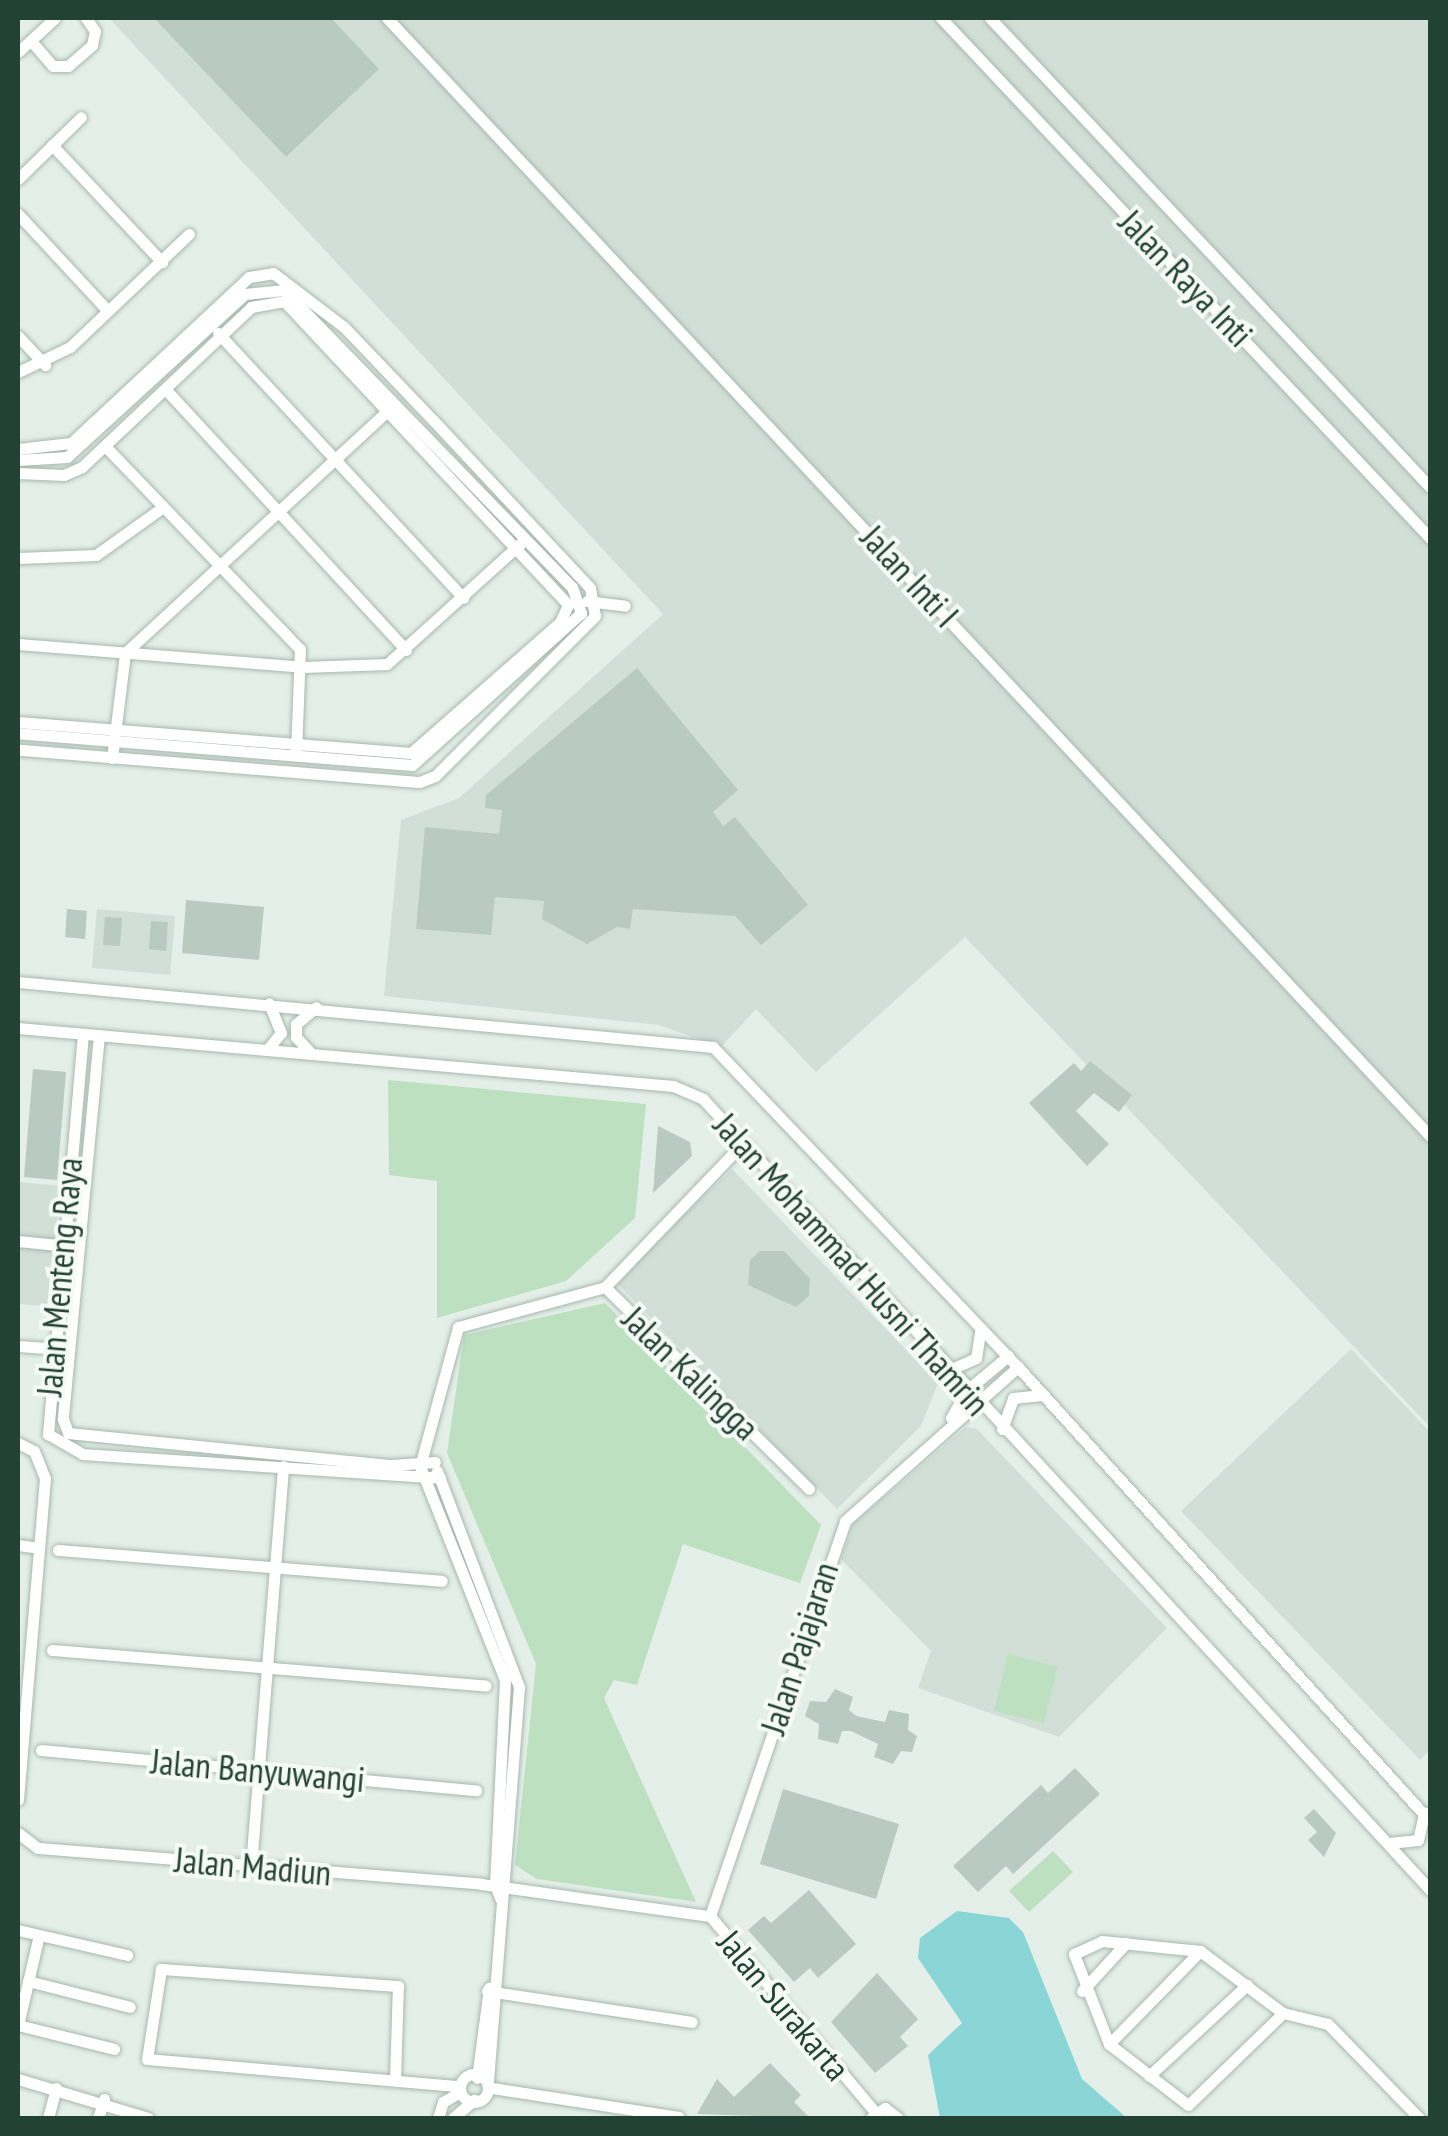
<!DOCTYPE html>
<style>
body{margin:0}
#map{position:relative;width:1448px;height:2136px;overflow:hidden;background:#e4efe9;font-family:"PT Sans Narrow",sans-serif}
div>[style]{position:absolute}
.built>*{inset:0;background:#d2dfd7}
.green>*{inset:0;background:#bde0c1}
.water>*{inset:0;background:#8ad5d6}
.building>*{inset:0;background:#b9cac1}
.roads{filter:drop-shadow(0 0 2px #a6b8af) drop-shadow(0 0 2px #a6b8af)}
.minor>*{height:11px;margin:-5.5px;padding:0 5.5px;transform-origin:5.5px;border-radius:5.5px;background:#fff}
.minor>.ring{margin:-5.5px;padding:0;box-sizing:content-box;background:none;border:11px solid #fff;border-radius:50%}
span{translate:-50% -50%;white-space:nowrap;text-align:center;line-height:1.15;-webkit-text-stroke:8px #f6faf7;paint-order:stroke}
.street-label{font-size:35px;color:#224235}
.frame{position:absolute;inset:0;border:20px solid #224235;pointer-events:none}
</style>
<div id="map">
<div class="built">
<i style="clip-path:polygon(109px 18px,1430px 18px,1430px 1427px,965px 937px,816px 1072px,756px 1009px,721px 1047px,659px 1025px,384px 996px,401px 820px,459px 798px,663px 614px)"></i>
<i style="clip-path:polygon(97px 909px,175px 916px,170px 975px,92px 968px)"></i>
<i style="clip-path:polygon(732px 1169px,938px 1383px,921px 1426px,837px 1509px,615px 1281px)"></i>
<i style="clip-path:polygon(18px 1182px,61px 1186px,47px 1306px,18px 1304px)"></i>
<i style="clip-path:polygon(1351px 1349px,1430px 1432px,1430px 1750px,1420px 1760px,1181px 1511px)"></i>
<i style="clip-path:polygon(966px 1427px,977px 1429px,1167px 1628px,1059px 1737px,918px 1688px,931px 1651px,841px 1559px,854px 1523px)"></i>
</div>
<div class="green">
<i style="clip-path:polygon(388px 1080px,646px 1104px,635px 1218px,566px 1281px,437px 1318px,437px 1181px,389px 1175px)"></i>
<i style="clip-path:polygon(605px 1303px,821px 1525px,800px 1583px,683px 1544px,637px 1685px,614px 1680px,604px 1698px,696px 1902px,537px 1879px,515px 1865px,536px 1664px,447px 1453px,464px 1335px)"></i>
<i style="clip-path:polygon(1008px 1654px,1058px 1667px,1044px 1723px,994px 1711px)"></i>
<i style="clip-path:polygon(1053px 1851px,1073px 1872px,1029px 1912px,1009px 1891px)"></i>
</div>
<div class="water">
<i style="clip-path:polygon(957px 1911px,1009px 1918px,1023px 1932px,1082px 2079px,1127px 2118px,940px 2118px,928px 2055px,962px 2023px,918px 1958px,920px 1938px)"></i>
</div>
<div class="building">
<i style="clip-path:polygon(154px 18px,331px 18px,379px 69px,286px 157px)"></i>
<i style="clip-path:polygon(637px 668px,738px 790px,713px 812px,723px 826px,735px 817px,808px 905px,761px 945px,735px 916px,633px 909px,630px 929px,617px 927px,587px 944px,542px 919px,544px 901px,495px 897px,491px 935px,416px 929px,425px 827px,499px 834px,502px 810px,485px 808px,486px 795px)"></i>
<i style="clip-path:polygon(186px 900px,264px 907px,259px 960px,182px 953px)"></i>
<i style="clip-path:polygon(67px 909px,87px 911px,85px 939px,65px 937px)"></i>
<i style="clip-path:polygon(105px 917px,122px 918px,120px 946px,103px 945px)"></i>
<i style="clip-path:polygon(151px 921px,168px 922px,166px 951px,149px 949px)"></i>
<i style="clip-path:polygon(1090px 1061px,1132px 1095px,1119px 1112px,1094px 1093px,1076px 1111px,1109px 1144px,1087px 1166px,1029px 1103px,1074px 1063px,1081px 1071px)"></i>
<i style="clip-path:polygon(33px 1069px,66px 1072px,57px 1180px,24px 1177px)"></i>
<i style="clip-path:polygon(658px 1126px,690px 1142px,692px 1156px,653px 1193px)"></i>
<i style="clip-path:polygon(760px 1251px,784px 1251px,810px 1279px,809px 1296px,796px 1307px,748px 1285px,750px 1260px)"></i>
<i style="clip-path:polygon(835px 1689px,853px 1697px,849px 1710px,856px 1716px,885px 1722px,889px 1710px,909px 1714px,908px 1730px,917px 1736px,912px 1752px,901px 1751px,893px 1764px,874px 1757px,878px 1744px,851px 1731px,842px 1731px,838px 1744px,818px 1739px,819px 1724px,805px 1716px,810px 1701px,826px 1702px)"></i>
<i style="clip-path:polygon(1075px 1768px,1100px 1794px,1013px 1874px,1006px 1866px,978px 1892px,953px 1866px,1041px 1785px,1048px 1793px)"></i>
<i style="clip-path:polygon(783px 1789px,899px 1824px,876px 1899px,760px 1864px)"></i>
<i style="clip-path:polygon(1314px 1809px,1336px 1833px,1324px 1857px,1308px 1840px,1317px 1832px,1304px 1818px)"></i>
<i style="clip-path:polygon(809px 1890px,856px 1944px,818px 1978px,810px 1968px,794px 1982px,748px 1930px,764px 1916px,771px 1923px)"></i>
<i style="clip-path:polygon(877px 1973px,918px 2019px,900px 2037px,908px 2046px,875px 2073px,831px 2022px)"></i>
<i style="clip-path:polygon(770px 2063px,801px 2095px,794px 2102px,810px 2118px,697px 2114px,717px 2079px,734px 2097px)"></i>
</div>
<div class="roads">
<div class="minor">
<i style="left:387px;top:18px;width:1529px;rotate:46.99deg"></i>
<i style="left:941px;top:18px;width:714px;rotate:46.76deg"></i>
<i style="left:990px;top:18px;width:643px;rotate:46.83deg"></i>
<i style="left:31px;top:41px;width:33px;rotate:49deg"></i>
<i style="left:53px;top:66px;width:15px"></i>
<i style="left:68px;top:66px;width:32px;rotate:-41deg"></i>
<i style="left:92px;top:45px;width:14px;rotate:-78deg"></i>
<i style="left:95px;top:31px;width:16px;rotate:-125deg"></i>
<i style="left:18px;top:52px;width:50px;rotate:-42.6deg"></i>
<i style="left:52px;top:145px;width:161px;rotate:46.8deg"></i>
<i style="left:18px;top:179px;width:88px;rotate:-44.5deg"></i>
<i style="left:18px;top:214px;width:132px;rotate:47.1deg"></i>
<i style="left:218px;top:333px;width:361px;rotate:47.2deg"></i>
<i style="left:18px;top:336px;width:40px;rotate:47deg"></i>
<i style="left:18px;top:372px;width:58px;rotate:-25.7deg"></i>
<i style="left:70px;top:347px;width:164px;rotate:-43.5deg"></i>
<i style="left:168px;top:392px;width:351px;rotate:47.3deg"></i>
<i style="left:105px;top:446px;width:281px;rotate:46.2deg"></i>
<i style="left:300px;top:649px;width:104px;rotate:92.2deg"></i>
<i style="left:18px;top:449px;width:53px;rotate:-6.5deg"></i>
<i style="left:71px;top:443px;width:243px;rotate:-43deg"></i>
<i style="left:249px;top:277px;width:24px;rotate:-9deg"></i>
<i style="left:273px;top:273px;width:89px;rotate:37.3deg"></i>
<i style="left:344px;top:327px;width:129px;rotate:46.3deg"></i>
<i style="left:433px;top:420px;width:230px;rotate:46.9deg"></i>
<i style="left:590px;top:588px;width:28px;rotate:80deg"></i>
<i style="left:595px;top:616px;width:226px;rotate:135deg"></i>
<i style="left:435px;top:776px;width:17px;rotate:159deg"></i>
<i style="left:419px;top:782px;width:402px;rotate:-175.4deg"></i>
<i style="left:18px;top:460px;width:49px;rotate:-3.5deg"></i>
<i style="left:67px;top:457px;width:241px;rotate:-42.5deg"></i>
<i style="left:245px;top:294px;width:39px;rotate:-6deg"></i>
<i style="left:284px;top:290px;width:414px;rotate:45.9deg"></i>
<i style="left:572px;top:587px;width:28px;rotate:71deg"></i>
<i style="left:581px;top:613px;width:227px;rotate:138deg"></i>
<i style="left:412px;top:765px;width:395px;rotate:-175.4deg"></i>
<i style="left:18px;top:473px;width:46px;rotate:2.5deg"></i>
<i style="left:64px;top:475px;width:20px;rotate:-24deg"></i>
<i style="left:82px;top:467px;width:233px;rotate:-43.4deg"></i>
<i style="left:251px;top:307px;width:34px;rotate:-10deg"></i>
<i style="left:284px;top:301px;width:416px;rotate:46.9deg"></i>
<i style="left:18px;top:558px;width:78px;rotate:-2.2deg"></i>
<i style="left:96px;top:555px;width:82px;rotate:-35.6deg"></i>
<i style="left:587px;top:601px;width:38px;rotate:7deg"></i>
<i style="left:18px;top:644px;width:285px;rotate:4.6deg"></i>
<i style="left:302px;top:667px;width:85px;rotate:-2deg"></i>
<i style="left:387px;top:664px;width:183px;rotate:-42.1deg"></i>
<i style="left:18px;top:722px;width:394px;rotate:4.5deg"></i>
<i style="left:411px;top:753px;width:198px;rotate:-41.3deg"></i>
<i style="left:560px;top:622px;width:19px;rotate:-65deg"></i>
<i style="left:112px;top:758px;width:106px;rotate:-82.9deg"></i>
<i style="left:125px;top:653px;width:363px;rotate:-42.7deg"></i>
<i style="left:18px;top:982px;width:698px;rotate:5.34deg"></i>
<i style="left:713px;top:1047px;width:442px;rotate:46.4deg"></i>
<i style="left:1018px;top:1367px;width:613px;rotate:47.78deg"></i>
<i style="left:18px;top:1028px;width:658px;rotate:5.06deg"></i>
<i style="left:673px;top:1086px;width:33px;rotate:23deg"></i>
<i style="left:703px;top:1099px;width:1074px;rotate:47.41deg"></i>
<i style="left:83px;top:1034px;width:402px;rotate:95deg"></i>
<i style="left:48px;top:1434px;width:39px;rotate:30deg"></i>
<i style="left:82px;top:1454px;width:359px;rotate:3.8deg"></i>
<i style="left:99px;top:1035px;width:386px;rotate:95.4deg"></i>
<i style="left:63px;top:1419px;width:15px;rotate:70deg"></i>
<i style="left:68px;top:1433px;width:325px;rotate:5.7deg"></i>
<i style="left:391px;top:1465px;width:44px;rotate:-3.9deg"></i>
<i style="left:267px;top:1050px;width:22px;rotate:-51deg"></i>
<i style="left:281px;top:1033px;width:32px;rotate:-112deg"></i>
<i style="left:310px;top:1052px;width:21px;rotate:-133deg"></i>
<i style="left:296px;top:1037px;width:13px;rotate:-90deg"></i>
<i style="left:296px;top:1024px;width:26px;rotate:-40deg"></i>
<i style="left:18px;top:1241px;width:50px;rotate:5.7deg"></i>
<i style="left:605px;top:1287px;width:287px;rotate:44.7deg"></i>
<i style="left:605px;top:1287px;width:199px;rotate:-46.2deg"></i>
<i style="left:18px;top:1346px;width:42px;rotate:4.1deg"></i>
<i style="left:947px;top:1371px;width:32px;rotate:-24deg"></i>
<i style="left:976px;top:1358px;width:30px;rotate:-81deg"></i>
<i style="left:951px;top:1418px;width:31px;rotate:-61deg"></i>
<i style="left:966px;top:1391px;width:55px;rotate:-39.8deg"></i>
<i style="left:1002px;top:1429px;width:33px;rotate:-70deg"></i>
<i style="left:1013px;top:1398px;width:29px;rotate:-6deg"></i>
<i style="left:18px;top:1443px;width:18px;rotate:27deg"></i>
<i style="left:34px;top:1451px;width:29px;rotate:68deg"></i>
<i style="left:45px;top:1478px;width:323px;rotate:94.8deg"></i>
<i style="left:437px;top:1471px;width:231px;rotate:69.2deg"></i>
<i style="left:519px;top:1687px;width:395px;rotate:94.5deg"></i>
<i style="left:18px;top:1545px;width:21px;rotate:8deg"></i>
<i style="left:58px;top:1550px;width:385px;rotate:4.6deg"></i>
<i style="left:52px;top:1650px;width:435px;rotate:4.7deg"></i>
<i style="left:41px;top:1750px;width:437px;rotate:5.3deg"></i>
<i style="left:18px;top:1833px;width:25px;rotate:37deg"></i>
<i style="left:38px;top:1848px;width:444px;rotate:4.6deg"></i>
<i style="left:481px;top:1884px;width:231px;rotate:8deg"></i>
<i style="left:710px;top:1916px;width:256px;rotate:49.9deg"></i>
<i style="left:1389px;top:1843px;width:29px;rotate:-6deg"></i>
<i style="left:1418px;top:1840px;width:28px;rotate:-77deg"></i>
<i style="left:251px;top:1866px;width:401px;rotate:-85.4deg"></i>
<i style="left:501px;top:1900px;width:16px;rotate:-112deg"></i>
<i style="left:495px;top:1885px;width:205px;rotate:-87.2deg"></i>
<i style="left:505px;top:1680px;width:230px;rotate:-111.7deg"></i>
<i style="left:420px;top:1466px;width:144px;rotate:-74.7deg"></i>
<i style="left:458px;top:1327px;width:152px;rotate:-15.2deg"></i>
<i style="left:710px;top:1916px;width:417px;rotate:-71.1deg"></i>
<i style="left:845px;top:1521px;width:232px;rotate:-41.7deg"></i>
<i style="left:18px;top:1930px;width:112px;rotate:12.9deg"></i>
<i style="left:28px;top:1981px;width:105px;rotate:14.3deg"></i>
<i style="left:487px;top:1991px;width:207px;rotate:8.6deg"></i>
<i style="left:1082px;top:1991px;width:65px;rotate:-47.5deg"></i>
<i style="left:1283px;top:2013px;width:132px;rotate:135.9deg"></i>
<i style="left:1188px;top:2105px;width:100px;rotate:-142.3deg"></i>
<i style="left:1109px;top:2044px;width:97px;rotate:-111.3deg"></i>
<i style="left:1074px;top:1954px;width:31px;rotate:-25deg"></i>
<i style="left:1102px;top:1941px;width:99px;rotate:5.8deg"></i>
<i style="left:1200px;top:1951px;width:104px;rotate:36.8deg"></i>
<i style="left:1283px;top:2013px;width:46px;rotate:13.7deg"></i>
<i style="left:1328px;top:2024px;width:131px;rotate:45.9deg"></i>
<i style="left:18px;top:2025px;width:99px;rotate:14deg"></i>
<i style="left:18px;top:2025px;width:92px;rotate:-76.9deg"></i>
<i style="left:1109px;top:2044px;width:130px;rotate:-45.6deg"></i>
<i class="ring" style="left:460px;top:2074px;width:17px;height:17px"></i>
<i style="left:1149px;top:2076px;width:134px;rotate:-42.9deg"></i>
<i style="left:477px;top:2078px;width:91px;rotate:-82.4deg"></i>
<i style="left:18px;top:2079px;width:136px;rotate:16.7deg"></i>
<i style="left:395px;top:2079px;width:93px;rotate:-88.2deg"></i>
<i style="left:398px;top:1986px;width:238px;rotate:-175.9deg"></i>
<i style="left:161px;top:1969px;width:91px;rotate:98.8deg"></i>
<i style="left:147px;top:2059px;width:310px;rotate:5deg"></i>
<i style="left:492px;top:2088px;width:189px;rotate:8.8deg"></i>
<i style="left:48px;top:2118px;width:31px;rotate:-75deg"></i>
<i style="left:98px;top:2118px;width:20px;rotate:-72deg"></i>
<i style="left:438px;top:2118px;width:17px;rotate:-73deg"></i>
<i style="left:443px;top:2102px;width:17px;rotate:-31deg"></i>
<i style="left:453px;top:2118px;width:28px;rotate:-41deg"></i>
<i style="left:871px;top:2118px;width:17px;rotate:-36deg"></i>
<i style="left:885px;top:2108px;width:16px;rotate:38deg"></i>
</div>
</div>
<div class="street-label">
<span style="left:1186px;top:278px;rotate:46deg">Jalan Raya Inti</span>
<span style="left:910px;top:576px;rotate:47deg">Jalan Inti I</span>
<span style="left:852px;top:1264px;rotate:48deg">Jalan Mohammad Husni Thamrin</span>
<span style="left:59px;top:1277px;rotate:-85deg">Jalan Menteng Raya</span>
<span style="left:691px;top:1373px;rotate:44deg">Jalan Kalingga</span>
<span style="left:799px;top:1648px;rotate:-72deg">Jalan Pajajaran</span>
<span style="left:258px;top:1770px;rotate:5deg">Jalan Banyuwangi</span>
<span style="left:253px;top:1866px;rotate:5deg">Jalan Madiun</span>
<span style="left:784px;top:2005px;rotate:50deg">Jalan Surakarta</span>
</div>
<div class="frame"></div>
</div>
